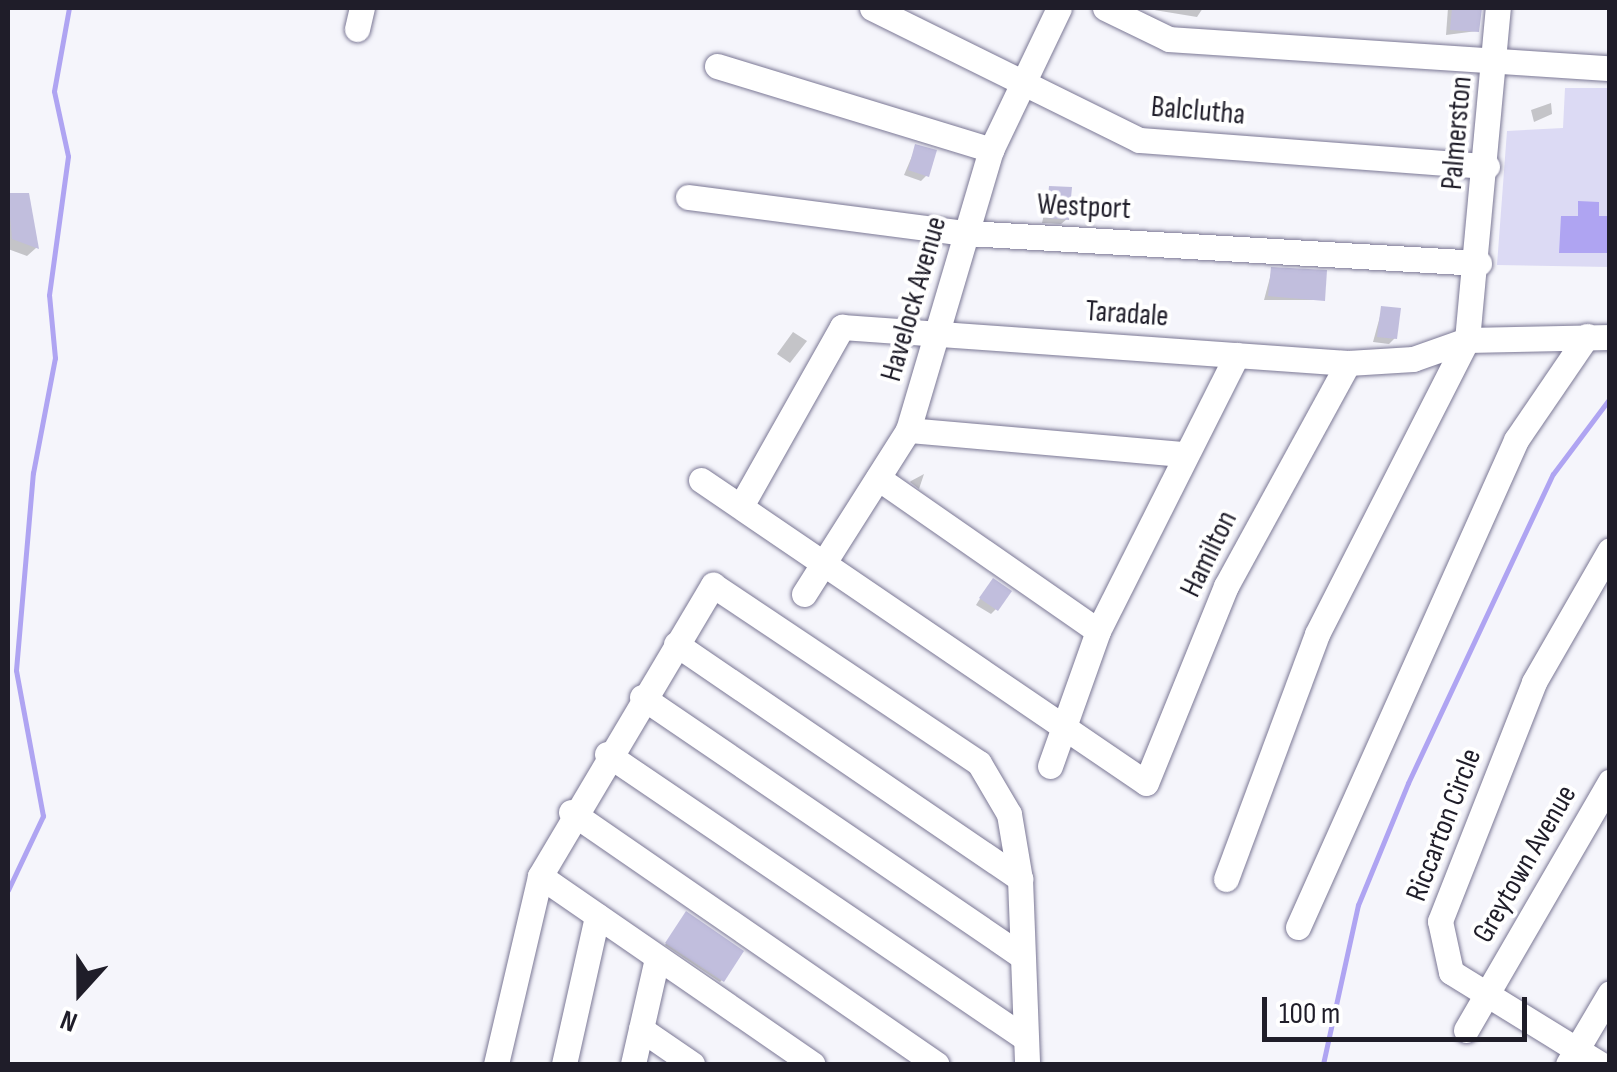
<!DOCTYPE html>
<style>
body{margin:0}
#map{position:relative;width:1617px;height:1072px;overflow:hidden;background:#f5f5fb;font-family:"Sofia Sans Condensed",sans-serif}
div>[style]{position:absolute}
.green>*{inset:0;background:#dcdaf4}
.water>*{inset:0;background:#afa4f2}
.shadow>*{inset:0;background:#0003}
.stream>*{height:5px;margin:-2.5px;padding:0 2.5px;transform-origin:2.5px;border-radius:2.5px;background:#afa4f2}
.building>*{inset:0;background:#c1bedd}
.roads{filter:drop-shadow(0 0 2px #7b7895) drop-shadow(0 0 2px #7b7895)}
.minor>*{height:25px;margin:-12.5px;padding:0 12.5px;transform-origin:12.5px;border-radius:12.5px;background:#fff}
span{translate:-50% -50%;white-space:nowrap;text-align:center;line-height:1.15;-webkit-text-stroke:8px #fff;paint-order:stroke}
.street-label{font-size:30px;color:#1f1d29}
.frame{position:absolute;inset:0;border:10px solid #1f1d29;pointer-events:none}
.north{position:absolute;left:30px;top:942px;width:100px;height:100px;-webkit-text-stroke:8px #fff;paint-order:stroke;rotate:201deg;font-size:28px;font-weight:700;line-height:40px;text-align:center;color:#1f1d29}
.north::after{content:'';display:block;margin:auto;width:35px;height:45px;background:#1f1d29;clip-path:polygon(50% 0,100% 100%,50% 72%,0 100%)}
.scale{position:absolute;left:1262px;top:997px;width:265px;height:45px;box-sizing:border-box;border:5px solid #1f1d29;border-top:0;padding-left:12px;font-size:30px;line-height:35px;white-space:nowrap;color:#1f1d29;-webkit-text-stroke:8px #fff;paint-order:stroke}
</style>
<div id="map">
<div class="green">
<i style="clip-path:polygon(1565px 88px,1609px 88px,1609px 267px,1497px 265px,1507px 131px,1563px 128px)"></i>
</div>
<div class="water">
<i style="clip-path:polygon(1578px 201px,1599px 202px,1599px 216px,1609px 216px,1609px 253px,1559px 253px,1561px 216px,1578px 216px)"></i>
</div>
<div class="shadow">
<i style="clip-path:polygon(1142px 8px,1203px 8px,1197px 17px)"></i>
<i style="clip-path:polygon(1448px 8px,1479px 8px,1477px 31px,1446px 35px)"></i>
<i style="clip-path:polygon(1551px 103px,1552px 114px,1534px 122px,1531px 110px)"></i>
<i style="clip-path:polygon(916px 147px,927px 175px,921px 181px,904px 175px)"></i>
<i style="clip-path:polygon(1050px 188px,1067px 219px,1061px 224px,1042px 223px)"></i>
<i style="clip-path:polygon(8px 195px,27px 195px,36px 248px,27px 256px,8px 249px)"></i>
<i style="clip-path:polygon(1272px 270px,1322px 300px,1264px 300px)"></i>
<i style="clip-path:polygon(1382px 309px,1395px 338px,1389px 344px,1373px 342px)"></i>
<i style="clip-path:polygon(793px 332px,807px 341px,790px 363px,777px 354px)"></i>
<i style="clip-path:polygon(924px 474px,919px 489px,910px 482px,911px 481px)"></i>
<i style="clip-path:polygon(988px 586px,996px 609px,991px 614px,976px 605px)"></i>
<i style="clip-path:polygon(686px 914px,722px 980px,720px 982px,665px 945px)"></i>
</div>
<div class="stream">
<i style="left:8px;top:890px;width:82px;rotate:-64.7deg"></i>
<i style="left:43px;top:816px;width:148px;rotate:-100.5deg"></i>
<i style="left:16px;top:670px;width:198px;rotate:-85.1deg"></i>
<i style="left:33px;top:473px;width:117px;rotate:-79.2deg"></i>
<i style="left:55px;top:358px;width:63px;rotate:-95.4deg"></i>
<i style="left:49px;top:295px;width:140px;rotate:-82.2deg"></i>
<i style="left:68px;top:156px;width:66px;rotate:-102.2deg"></i>
<i style="left:54px;top:91px;width:84px;rotate:-79.8deg"></i>
<i style="left:1323px;top:1064px;width:163px;rotate:-77.6deg"></i>
<i style="left:1358px;top:905px;width:132px;rotate:-67.7deg"></i>
<i style="left:1408px;top:783px;width:341px;rotate:-64.9deg"></i>
<i style="left:1553px;top:474px;width:95px;rotate:-53.1deg"></i>
</div>
<div class="building">
<i style="clip-path:polygon(1452px 8px,1482px 8px,1479px 32px,1450px 30px)"></i>
<i style="clip-path:polygon(915px 144px,937px 150px,929px 177px,908px 170px)"></i>
<i style="clip-path:polygon(1049px 186px,1072px 187px,1069px 220px,1046px 218px)"></i>
<i style="clip-path:polygon(8px 193px,29px 193px,39px 249px,12px 239px)"></i>
<i style="clip-path:polygon(1271px 267px,1327px 270px,1325px 301px,1268px 296px)"></i>
<i style="clip-path:polygon(1381px 306px,1401px 308px,1397px 339px,1377px 337px)"></i>
<i style="clip-path:polygon(993px 578px,1012px 591px,998px 611px,979px 598px)"></i>
<i style="clip-path:polygon(686px 911px,744px 951px,724px 982px,665px 943px)"></i>
</div>
<div class="roads">
<div class="minor">
<i style="left:872px;top:8px;width:298px;rotate:26.3deg"></i>
<i style="left:1139px;top:140px;width:349px;rotate:4.3deg"></i>
<i style="left:1105px;top:8px;width:71px;rotate:25.8deg"></i>
<i style="left:1169px;top:39px;width:442px;rotate:3.8deg"></i>
<i style="left:357px;top:29px;width:22px;rotate:-77deg"></i>
<i style="left:717px;top:66px;width:287px;rotate:17deg"></i>
<i style="left:688px;top:197px;width:281px;rotate:7.4deg"></i>
<i style="left:967px;top:233px;width:513px;rotate:3.35deg"></i>
<i style="left:908px;top:430px;width:274px;rotate:5deg"></i>
<i style="left:878px;top:478px;width:268px;rotate:34.8deg"></i>
<i style="left:701px;top:480px;width:538px;rotate:34.25deg"></i>
<i style="left:1146px;top:783px;width:213px;rotate:-67.9deg"></i>
<i style="left:1226px;top:586px;width:254px;rotate:-61.3deg"></i>
<i style="left:741px;top:506px;width:206px;rotate:-60.6deg"></i>
<i style="left:842px;top:327px;width:507px;rotate:4.07deg"></i>
<i style="left:1348px;top:363px;width:65px;rotate:-3.5deg"></i>
<i style="left:1413px;top:359px;width:57px;rotate:-19.4deg"></i>
<i style="left:1467px;top:340px;width:143px;rotate:-1.2deg"></i>
<i style="left:804px;top:594px;width:194px;rotate:-57.6deg"></i>
<i style="left:908px;top:430px;width:292px;rotate:-73.5deg"></i>
<i style="left:991px;top:150px;width:157px;rotate:-64.4deg"></i>
<i style="left:676px;top:644px;width:417px;rotate:34.3deg"></i>
<i style="left:642px;top:697px;width:458px;rotate:34.3deg"></i>
<i style="left:607px;top:754px;width:505px;rotate:34.19deg"></i>
<i style="left:1050px;top:766px;width:143px;rotate:-70.4deg"></i>
<i style="left:1098px;top:631px;width:309px;rotate:-63.3deg"></i>
<i style="left:571px;top:812px;width:444px;rotate:34.6deg"></i>
<i style="left:540px;top:876px;width:331px;rotate:34.6deg"></i>
<i style="left:1226px;top:879px;width:261px;rotate:-69.6deg"></i>
<i style="left:1317px;top:634px;width:330px;rotate:-63deg"></i>
<i style="left:1467px;top:340px;width:333px;rotate:-84.7deg"></i>
<i style="left:1298px;top:927px;width:534px;rotate:-65.88deg"></i>
<i style="left:1516px;top:440px;width:126px;rotate:-55.7deg"></i>
<i style="left:641px;top:1029px;width:62px;rotate:34.5deg"></i>
<i style="left:1466px;top:1030px;width:287px;rotate:-59.9deg"></i>
<i style="left:496px;top:1064px;width:193px;rotate:-76.8deg"></i>
<i style="left:540px;top:876px;width:339px;rotate:-59.3deg"></i>
<i style="left:713px;top:585px;width:320px;rotate:33.8deg"></i>
<i style="left:979px;top:763px;width:59px;rotate:59.5deg"></i>
<i style="left:1009px;top:814px;width:66px;rotate:80.4deg"></i>
<i style="left:1020px;top:879px;width:185px;rotate:87.8deg"></i>
<i style="left:564px;top:1064px;width:152px;rotate:-77.4deg"></i>
<i style="left:633px;top:1064px;width:109px;rotate:-77.2deg"></i>
<i style="left:1568px;top:1064px;width:82px;rotate:-59.4deg"></i>
<i style="left:1600px;top:1064px;width:175px;rotate:-148.3deg"></i>
<i style="left:1451px;top:972px;width:52px;rotate:-102.2deg"></i>
<i style="left:1440px;top:921px;width:257px;rotate:-68.5deg"></i>
<i style="left:1534px;top:682px;width:152px;rotate:-60.1deg"></i>
</div>
</div>
<div class="street-label">
<span style="left:1198px;top:111px;rotate:5deg">Balclutha</span>
<span style="left:1457px;top:133px;rotate:-85deg">Palmerston</span>
<span style="left:1084px;top:207px;rotate:3deg">Westport</span>
<span style="left:914px;top:299px;rotate:-74deg">Havelock Avenue</span>
<span style="left:1127px;top:314px;rotate:4deg">Taradale</span>
<span style="left:1209px;top:554px;rotate:-64deg">Hamilton</span>
<span style="left:1444px;top:825px;rotate:-69deg">Riccarton Circle</span>
<span style="left:1525px;top:864px;rotate:-60deg">Greytown Avenue</span>
</div>
<div class="frame"></div>
<div class="north">N</div>
<div class="scale">100 m</div>
</div>
